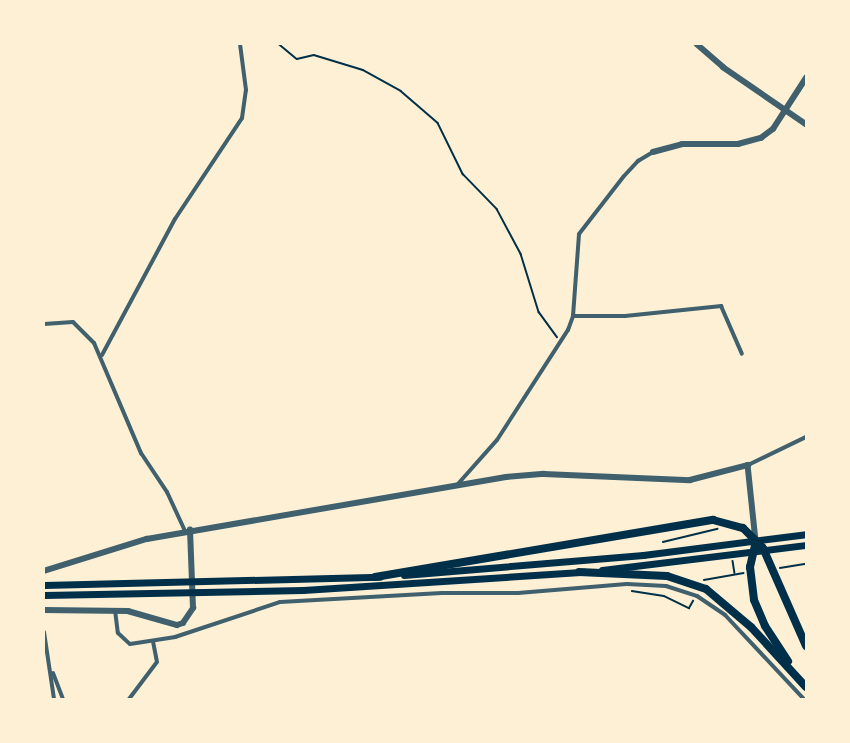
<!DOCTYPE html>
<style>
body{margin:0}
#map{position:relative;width:850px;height:743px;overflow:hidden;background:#fdf0d5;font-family:"Libre Baskerville",serif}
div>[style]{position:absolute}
.path>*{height:1.5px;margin:-0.75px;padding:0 0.75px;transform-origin:0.75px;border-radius:0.75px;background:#003049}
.minor>*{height:4px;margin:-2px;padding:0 2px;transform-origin:2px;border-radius:2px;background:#3f606c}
.tertiary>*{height:5.5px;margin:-2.75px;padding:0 2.75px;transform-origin:2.75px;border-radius:2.75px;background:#3f606c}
.trunk>*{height:7px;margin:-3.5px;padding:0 3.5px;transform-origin:3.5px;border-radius:3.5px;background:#003049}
.motorway>*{height:8px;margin:-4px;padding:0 4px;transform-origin:4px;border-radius:4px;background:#003049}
span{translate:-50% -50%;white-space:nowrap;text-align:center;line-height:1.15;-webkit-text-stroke:3px #fdf0d5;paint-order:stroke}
.frame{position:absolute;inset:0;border:45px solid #fdf0d5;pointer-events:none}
</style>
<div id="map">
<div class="path">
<i style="left:279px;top:44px;width:23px;rotate:40deg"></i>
<i style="left:297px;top:59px;width:17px;rotate:-13deg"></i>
<i style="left:314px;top:55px;width:51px;rotate:17deg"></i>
<i style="left:363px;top:70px;width:43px;rotate:28.9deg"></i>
<i style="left:401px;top:91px;width:49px;rotate:40.9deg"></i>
<i style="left:438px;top:123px;width:57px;rotate:63.9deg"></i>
<i style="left:463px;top:174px;width:49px;rotate:45.8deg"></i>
<i style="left:497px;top:209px;width:51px;rotate:61.9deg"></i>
<i style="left:521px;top:254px;width:61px;rotate:72.8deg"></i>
<i style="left:539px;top:312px;width:31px;rotate:54deg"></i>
<i style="left:663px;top:542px;width:56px;rotate:-13.5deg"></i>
<i style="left:733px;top:561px;width:12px;rotate:81deg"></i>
<i style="left:780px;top:568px;width:26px;rotate:-9deg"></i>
<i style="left:704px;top:580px;width:40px;rotate:-10deg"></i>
<i style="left:632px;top:591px;width:32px;rotate:9deg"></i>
<i style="left:664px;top:596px;width:28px;rotate:26deg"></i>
<i style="left:689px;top:608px;width:8px;rotate:-60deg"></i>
</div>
<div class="minor">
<i style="left:573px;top:316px;width:52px"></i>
<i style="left:625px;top:316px;width:97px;rotate:-5.9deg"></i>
<i style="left:721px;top:306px;width:52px;rotate:66.4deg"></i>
<i style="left:44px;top:324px;width:29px;rotate:-4deg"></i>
<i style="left:73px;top:322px;width:30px;rotate:45deg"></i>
<i style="left:94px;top:343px;width:120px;rotate:66.9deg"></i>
<i style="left:141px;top:453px;width:47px;rotate:56.3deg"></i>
<i style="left:167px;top:492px;width:43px;rotate:65.2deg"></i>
<i style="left:102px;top:355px;width:154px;rotate:-61.8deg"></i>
<i style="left:175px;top:219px;width:121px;rotate:-56.4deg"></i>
<i style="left:242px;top:118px;width:28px;rotate:-82deg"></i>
<i style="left:246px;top:90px;width:46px;rotate:-97.4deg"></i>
<i style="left:748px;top:465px;width:64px;rotate:-25.8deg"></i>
<i style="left:457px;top:485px;width:60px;rotate:-48.4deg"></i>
<i style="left:497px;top:440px;width:131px;rotate:-57.2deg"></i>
<i style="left:568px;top:330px;width:15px;rotate:-70deg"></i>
<i style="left:573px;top:316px;width:82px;rotate:-85.8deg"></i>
<i style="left:579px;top:234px;width:73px;rotate:-52.2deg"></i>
<i style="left:624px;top:176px;width:21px;rotate:-47deg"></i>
<i style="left:638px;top:161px;width:17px;rotate:-31deg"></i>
<i style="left:115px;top:610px;width:23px;rotate:83deg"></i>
<i style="left:118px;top:633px;width:16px;rotate:43deg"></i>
<i style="left:130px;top:644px;width:46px;rotate:-8.8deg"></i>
<i style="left:175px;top:637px;width:111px;rotate:-18.4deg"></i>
<i style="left:280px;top:602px;width:162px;rotate:-3.2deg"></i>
<i style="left:442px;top:593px;width:76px"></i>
<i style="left:518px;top:593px;width:109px;rotate:-4.7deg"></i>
<i style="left:627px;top:584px;width:39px;rotate:3deg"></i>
<i style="left:666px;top:586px;width:33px;rotate:18deg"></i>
<i style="left:697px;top:596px;width:34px;rotate:34deg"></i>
<i style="left:725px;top:615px;width:115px;rotate:46.8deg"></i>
<i style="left:44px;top:632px;width:68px;rotate:81.5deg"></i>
<i style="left:53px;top:673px;width:28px;rotate:69deg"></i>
<i style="left:129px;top:699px;width:46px;rotate:-52.9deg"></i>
<i style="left:157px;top:662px;width:20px;rotate:-101deg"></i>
</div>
<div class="tertiary">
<i style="left:697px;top:44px;width:35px;rotate:41deg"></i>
<i style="left:723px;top:67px;width:101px;rotate:34.5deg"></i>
<i style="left:653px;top:152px;width:30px;rotate:-15deg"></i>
<i style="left:682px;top:144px;width:56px"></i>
<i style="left:738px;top:144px;width:24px;rotate:-15deg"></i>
<i style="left:761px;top:138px;width:15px;rotate:-37deg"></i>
<i style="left:773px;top:129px;width:61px;rotate:-57.1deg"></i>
<i style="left:44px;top:571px;width:108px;rotate:-17.3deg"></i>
<i style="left:147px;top:539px;width:364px;rotate:-9.8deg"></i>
<i style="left:506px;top:477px;width:38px;rotate:-5deg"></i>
<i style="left:544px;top:474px;width:146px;rotate:2.4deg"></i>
<i style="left:690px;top:480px;width:60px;rotate:-14.5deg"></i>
<i style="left:748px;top:465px;width:76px;rotate:84deg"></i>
<i style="left:44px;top:610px;width:84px;rotate:0.7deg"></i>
<i style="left:128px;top:611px;width:51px;rotate:15.9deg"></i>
<i style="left:177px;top:625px;width:6px;rotate:-18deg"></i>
<i style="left:183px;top:623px;width:18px;rotate:-56deg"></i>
<i style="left:193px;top:608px;width:78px;rotate:-92.2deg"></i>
</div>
<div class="trunk">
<i style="left:602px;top:570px;width:206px;rotate:-7deg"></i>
<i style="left:404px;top:575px;width:240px;rotate:-4.8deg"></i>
<i style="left:643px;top:555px;width:164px;rotate:-7.3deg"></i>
<i style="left:44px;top:585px;width:336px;rotate:-1.4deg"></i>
<i style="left:44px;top:595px;width:259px;rotate:-1.1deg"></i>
<i style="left:303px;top:590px;width:282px;rotate:-3.7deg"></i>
</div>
<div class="motorway">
<i style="left:756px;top:541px;width:27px;rotate:103deg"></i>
<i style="left:750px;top:567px;width:33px;rotate:83deg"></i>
<i style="left:754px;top:600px;width:28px;rotate:67deg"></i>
<i style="left:765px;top:626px;width:42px;rotate:56.7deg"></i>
<i style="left:579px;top:572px;width:88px;rotate:2.6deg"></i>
<i style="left:667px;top:576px;width:41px;rotate:18.4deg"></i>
<i style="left:706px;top:589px;width:59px;rotate:40.2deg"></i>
<i style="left:751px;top:627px;width:81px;rotate:47.5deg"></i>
<i style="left:375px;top:577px;width:343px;rotate:-9.6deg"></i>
<i style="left:713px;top:520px;width:31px;rotate:15deg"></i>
<i style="left:743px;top:528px;width:28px;rotate:45deg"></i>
<i style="left:763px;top:548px;width:107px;rotate:66.3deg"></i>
</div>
<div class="frame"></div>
</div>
